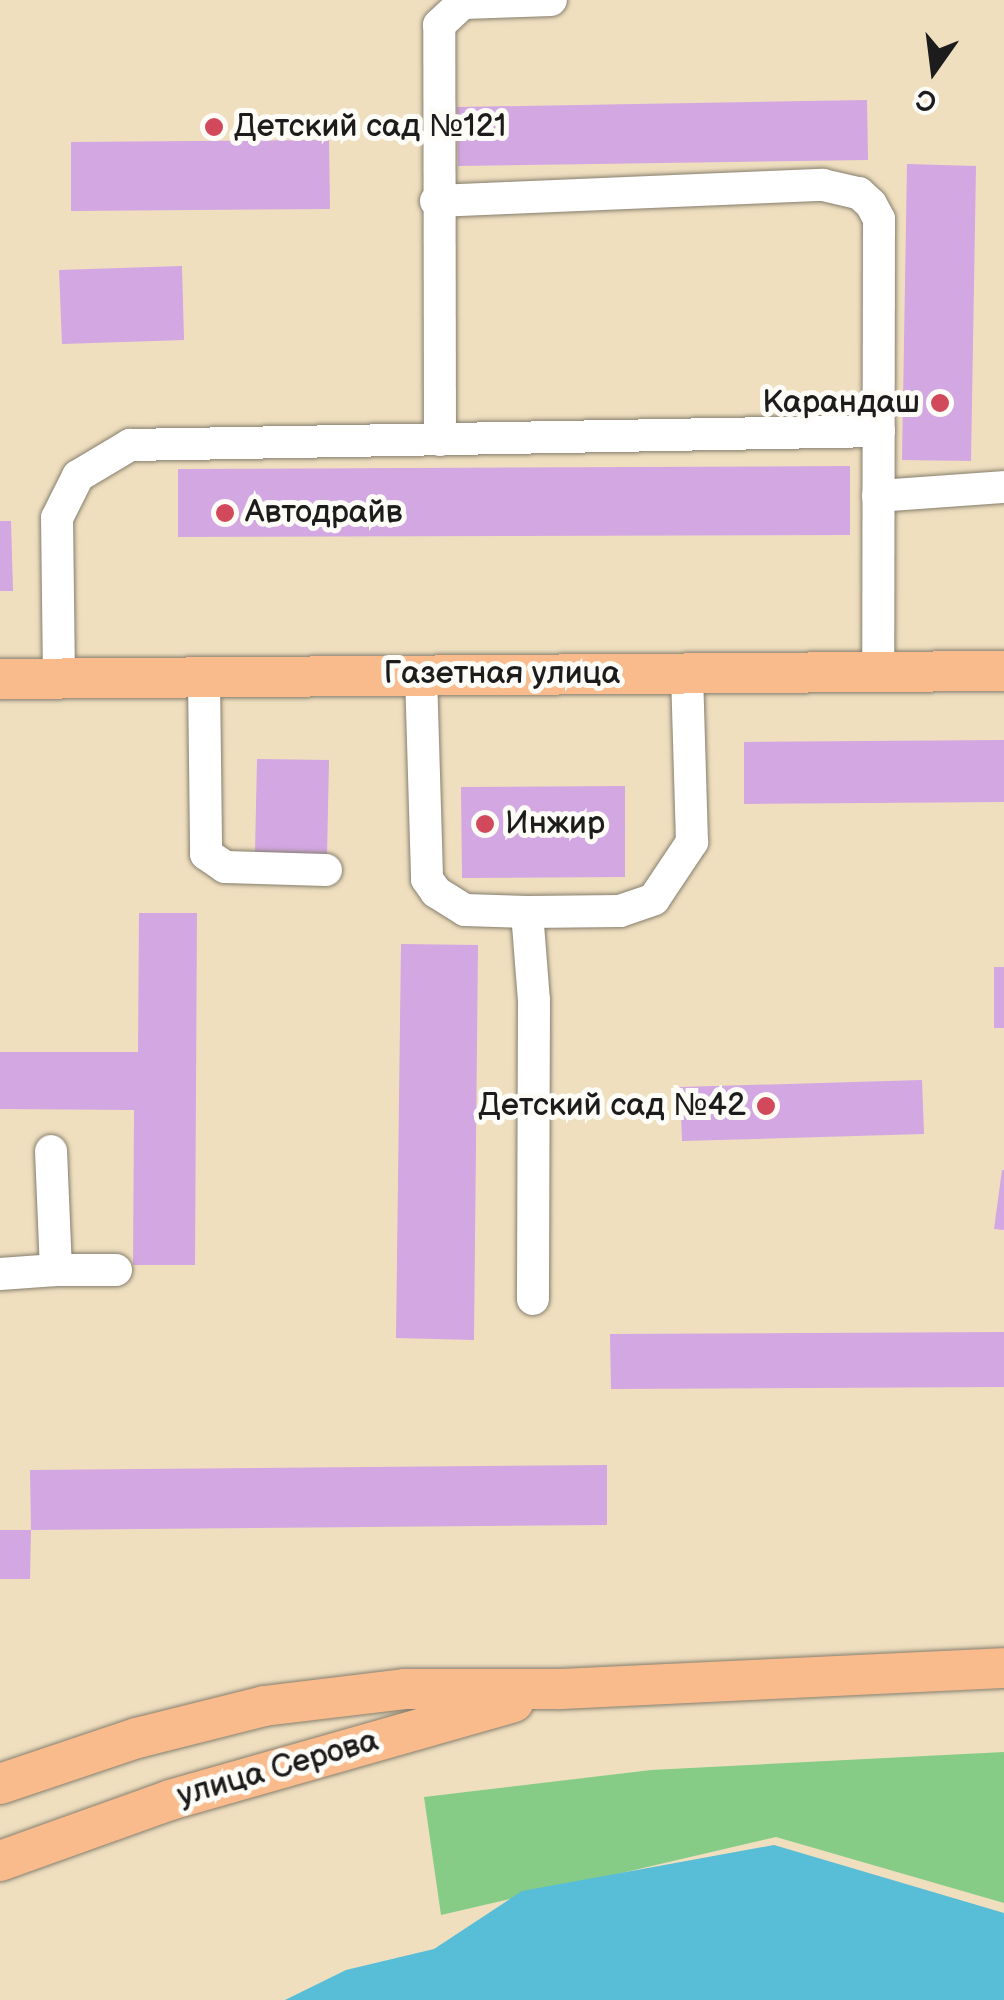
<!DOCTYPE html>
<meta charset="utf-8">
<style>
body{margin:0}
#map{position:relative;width:1004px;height:2000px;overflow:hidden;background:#efdfbf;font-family:"Balsamiq Sans",sans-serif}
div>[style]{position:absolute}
.green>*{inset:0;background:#86cc87}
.water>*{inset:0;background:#58bdd6}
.building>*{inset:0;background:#d2a7e2}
.roads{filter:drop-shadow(0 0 2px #867e6e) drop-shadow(0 0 2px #867e6e)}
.minor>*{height:32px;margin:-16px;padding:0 16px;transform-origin:16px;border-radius:16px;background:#fff}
.major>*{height:40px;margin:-20px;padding:0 20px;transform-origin:20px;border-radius:20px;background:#fabb8c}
.dots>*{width:28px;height:28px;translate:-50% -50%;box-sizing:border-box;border:5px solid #fdfcf7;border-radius:50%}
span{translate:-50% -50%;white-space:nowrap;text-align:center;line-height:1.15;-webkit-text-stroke:10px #fdfcf7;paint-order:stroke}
.poi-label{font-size:32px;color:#1c1c1c}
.left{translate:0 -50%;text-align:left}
.right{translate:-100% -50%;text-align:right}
.street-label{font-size:32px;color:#1c1c1c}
.north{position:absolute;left:884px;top:20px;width:100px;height:100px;-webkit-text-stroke:8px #fdfcf7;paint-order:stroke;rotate:194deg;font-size:28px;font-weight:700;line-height:40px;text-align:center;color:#1c1c1c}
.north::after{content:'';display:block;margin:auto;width:35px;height:45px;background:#1c1c1c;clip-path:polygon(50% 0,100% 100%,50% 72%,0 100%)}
</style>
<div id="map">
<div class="green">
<i style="clip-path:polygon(1004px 1752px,1004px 1903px,776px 1837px,441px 1915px,424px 1797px,651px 1770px)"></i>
</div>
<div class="water">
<i style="clip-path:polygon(774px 1845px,1004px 1913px,1004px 2000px,285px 2000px,346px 1970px,434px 1949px,522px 1891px)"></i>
</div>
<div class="building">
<i style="clip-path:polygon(867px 100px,868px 160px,458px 166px,457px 107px)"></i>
<i style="clip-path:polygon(329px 140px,330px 209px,71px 211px,71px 142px)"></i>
<i style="clip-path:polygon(907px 164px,976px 166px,971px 461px,902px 460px)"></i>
<i style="clip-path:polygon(182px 266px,184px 340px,62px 344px,59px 270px)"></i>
<i style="clip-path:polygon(850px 466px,850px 535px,178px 537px,178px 469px)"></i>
<i style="clip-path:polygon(0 521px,11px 521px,13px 591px,0 591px)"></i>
<i style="clip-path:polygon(1004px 740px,1004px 802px,744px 804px,744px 742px)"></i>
<i style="clip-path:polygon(257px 759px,329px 760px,327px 856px,255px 854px)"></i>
<i style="clip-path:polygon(625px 786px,625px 877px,462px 878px,461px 787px)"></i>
<i style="clip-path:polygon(139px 913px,197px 913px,195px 1265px,133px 1265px,134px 1110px,0 1109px,0 1052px,138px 1052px)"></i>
<i style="clip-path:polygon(401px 944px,478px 945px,474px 1340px,396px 1338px)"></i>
<i style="clip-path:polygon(994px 967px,1004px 967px,1004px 1028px,994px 1028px)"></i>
<i style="clip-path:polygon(922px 1080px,924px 1134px,682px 1141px,680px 1087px)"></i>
<i style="clip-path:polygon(1002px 1170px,1004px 1170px,1004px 1230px,994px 1229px)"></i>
<i style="clip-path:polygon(1004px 1332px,1004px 1387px,611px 1389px,610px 1334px)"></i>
<i style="clip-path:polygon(607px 1465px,607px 1525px,31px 1530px,30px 1579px,0 1579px,0 1530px,31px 1530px,30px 1470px)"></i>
</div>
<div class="roads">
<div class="minor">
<i style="left:436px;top:201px;width:387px;rotate:-2.4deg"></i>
<i style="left:823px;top:185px;width:37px;rotate:13deg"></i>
<i style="left:859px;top:193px;width:16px;rotate:43deg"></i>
<i style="left:871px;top:204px;width:17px;rotate:62deg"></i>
<i style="left:879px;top:219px;width:454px;rotate:90.1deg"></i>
<i style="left:440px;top:440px;width:415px;rotate:-90.1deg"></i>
<i style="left:439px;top:25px;width:33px;rotate:-43deg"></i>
<i style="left:463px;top:3px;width:88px;rotate:-2deg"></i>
<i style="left:878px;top:496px;width:126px;rotate:-4.1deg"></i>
<i style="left:421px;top:674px;width:205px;rotate:88.3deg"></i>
<i style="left:427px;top:879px;width:16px;rotate:55deg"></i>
<i style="left:436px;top:892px;width:34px;rotate:32deg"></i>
<i style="left:465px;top:910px;width:62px;rotate:1.8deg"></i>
<i style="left:527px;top:912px;width:93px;rotate:-0.6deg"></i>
<i style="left:620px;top:911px;width:36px;rotate:-19deg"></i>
<i style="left:654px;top:899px;width:69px;rotate:-56.3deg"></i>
<i style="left:692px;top:842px;width:169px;rotate:-91.7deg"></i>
<i style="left:59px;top:679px;width:161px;rotate:-90.7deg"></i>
<i style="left:57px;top:518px;width:47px;rotate:-63.4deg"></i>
<i style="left:78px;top:476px;width:61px;rotate:-30.8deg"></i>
<i style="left:130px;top:445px;width:749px;rotate:-1.07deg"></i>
<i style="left:204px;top:679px;width:175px;rotate:89.3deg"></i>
<i style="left:206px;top:854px;width:23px;rotate:34deg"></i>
<i style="left:225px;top:867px;width:101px;rotate:1.7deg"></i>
<i style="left:527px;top:912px;width:88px;rotate:85.5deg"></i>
<i style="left:534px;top:1000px;width:299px;rotate:90.2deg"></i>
<i style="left:56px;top:1270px;width:60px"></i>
<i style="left:0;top:1274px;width:56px;rotate:-4.1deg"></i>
<i style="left:56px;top:1270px;width:119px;rotate:-92.4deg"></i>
</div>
<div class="major">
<i style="left:0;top:679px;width:1004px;rotate:-0.46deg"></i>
<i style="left:0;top:1784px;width:145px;rotate:-18.6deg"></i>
<i style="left:137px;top:1738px;width:131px;rotate:-14.1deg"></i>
<i style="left:264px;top:1706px;width:141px;rotate:-6.9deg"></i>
<i style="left:404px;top:1689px;width:156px"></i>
<i style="left:560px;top:1689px;width:444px;rotate:-2.7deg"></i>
<i style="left:0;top:1861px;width:181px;rotate:-19.7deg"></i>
<i style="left:170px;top:1800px;width:357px;rotate:-15.9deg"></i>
</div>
</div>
<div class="dots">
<i style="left:214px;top:127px;background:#d1495b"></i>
<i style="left:940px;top:403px;background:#d1495b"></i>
<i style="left:225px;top:513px;background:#d1495b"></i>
<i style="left:485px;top:824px;background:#d1495b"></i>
<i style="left:766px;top:1106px;background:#d1495b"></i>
</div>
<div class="poi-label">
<span class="left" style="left:234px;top:127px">Детский сад №121</span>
<span class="right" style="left:920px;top:403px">Карандаш</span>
<span class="left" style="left:245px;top:513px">Автодрайв</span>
<span class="left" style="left:505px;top:824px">Инжир</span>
<span class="right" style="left:746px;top:1106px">Детский сад №42</span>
</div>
<div class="street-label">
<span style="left:502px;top:674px">Газетная улица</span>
<span style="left:278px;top:1769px;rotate:-16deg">улица Серова</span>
</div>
<div class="north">С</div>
</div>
